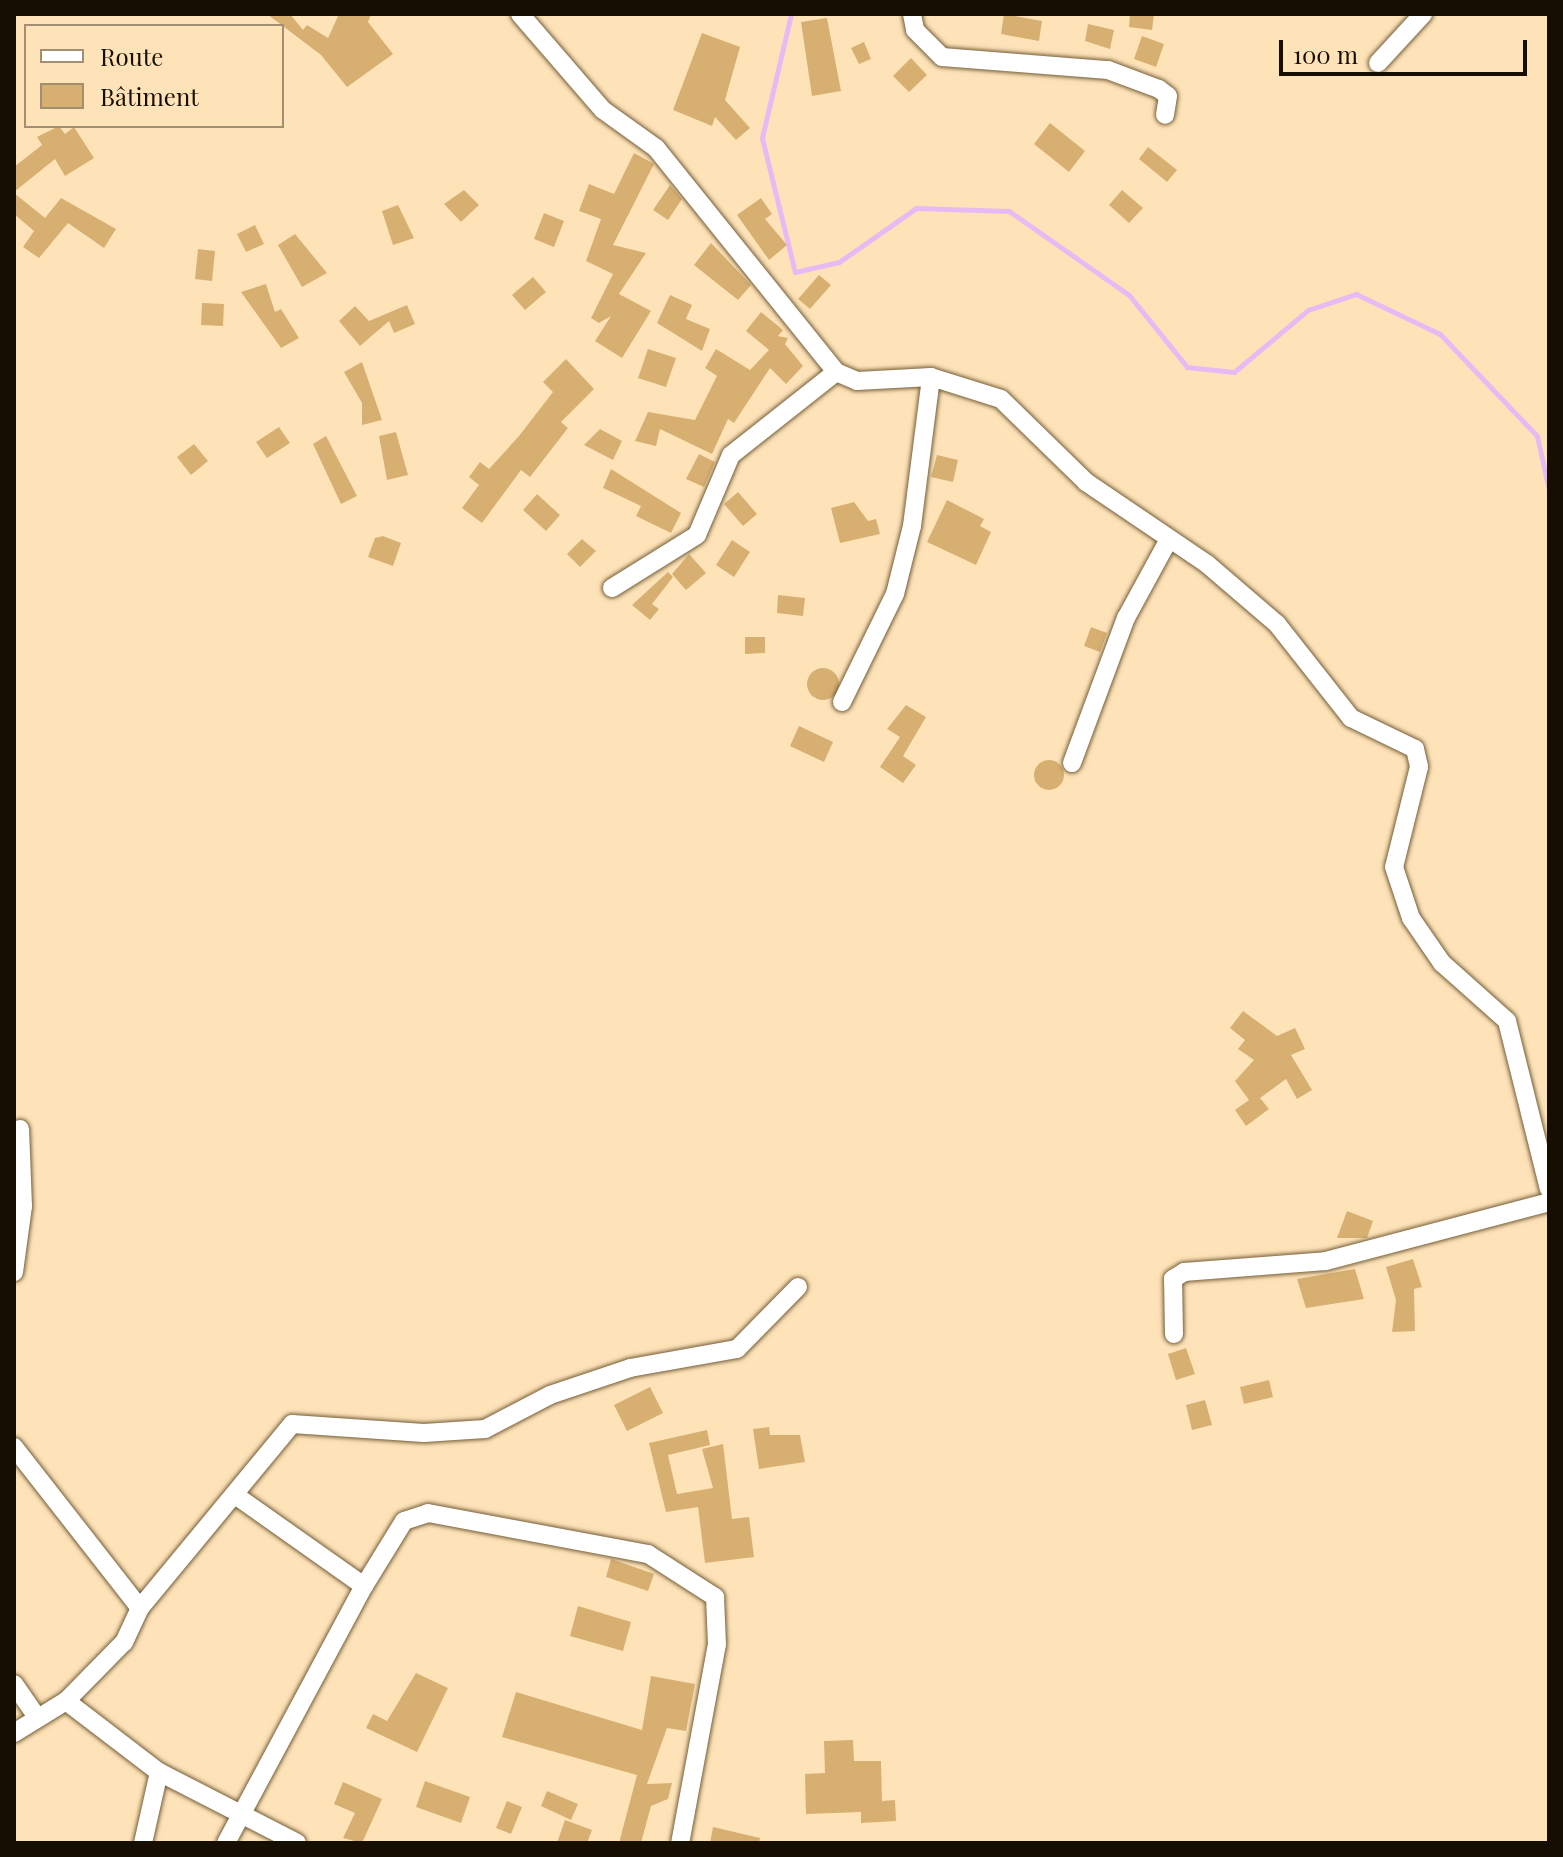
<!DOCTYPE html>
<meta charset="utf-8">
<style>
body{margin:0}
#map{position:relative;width:1563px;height:1857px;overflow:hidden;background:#fee3b9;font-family:"Playfair Display",serif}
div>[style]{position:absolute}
.stream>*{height:5px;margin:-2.5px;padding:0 2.5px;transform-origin:2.5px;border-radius:2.5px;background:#e8baf4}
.building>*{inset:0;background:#d7b071}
.round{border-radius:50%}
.roads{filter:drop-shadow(0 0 2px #745d37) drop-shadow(0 0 2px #745d37)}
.minor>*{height:18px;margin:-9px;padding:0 9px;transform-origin:9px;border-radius:9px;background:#fff}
span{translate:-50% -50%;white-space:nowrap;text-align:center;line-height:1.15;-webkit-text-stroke:6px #fee3b9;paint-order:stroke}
.frame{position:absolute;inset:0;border:16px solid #170e02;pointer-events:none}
.legend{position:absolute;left:24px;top:24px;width:260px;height:104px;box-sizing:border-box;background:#fee3b9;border:2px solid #a28e70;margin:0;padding:10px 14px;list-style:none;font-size:24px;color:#170e02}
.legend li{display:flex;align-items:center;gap:16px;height:40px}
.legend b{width:40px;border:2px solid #a28e70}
.scale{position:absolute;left:1279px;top:40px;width:248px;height:36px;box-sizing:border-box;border:4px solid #170e02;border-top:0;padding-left:10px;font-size:24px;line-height:28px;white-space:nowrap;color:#170e02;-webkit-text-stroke:6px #fee3b9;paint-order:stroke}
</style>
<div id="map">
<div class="stream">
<i style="left:791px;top:14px;width:127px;rotate:103.2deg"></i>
<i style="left:762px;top:138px;width:138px;rotate:76.2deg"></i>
<i style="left:795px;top:272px;width:45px;rotate:-12.8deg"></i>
<i style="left:839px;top:262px;width:94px;rotate:-35deg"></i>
<i style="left:916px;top:208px;width:93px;rotate:1.8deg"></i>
<i style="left:1009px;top:211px;width:146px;rotate:35deg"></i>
<i style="left:1129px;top:295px;width:92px;rotate:51.1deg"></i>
<i style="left:1187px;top:367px;width:47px;rotate:6.1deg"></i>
<i style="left:1234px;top:372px;width:97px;rotate:-40deg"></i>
<i style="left:1308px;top:310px;width:51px;rotate:-18.4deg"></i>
<i style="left:1356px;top:294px;width:93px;rotate:25.5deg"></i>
<i style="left:1440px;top:334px;width:141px;rotate:46.4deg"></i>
<i style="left:1537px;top:436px;width:55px;rotate:77.5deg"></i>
<i style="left:1549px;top:621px;width:4px;rotate:90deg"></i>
</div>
<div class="building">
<i style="clip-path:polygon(267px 14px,290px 14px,303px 30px,307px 25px,328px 38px,339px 14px,371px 14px,368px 22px,393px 54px,347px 87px,321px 55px)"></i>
<i style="clip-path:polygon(1004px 14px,1042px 21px,1039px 41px,1001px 34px)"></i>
<i style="clip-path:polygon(1130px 14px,1154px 14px,1152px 30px,1129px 27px)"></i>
<i style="clip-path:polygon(827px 18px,841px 91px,812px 96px,801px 22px)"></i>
<i style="clip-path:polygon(1088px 24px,1114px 30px,1110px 49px,1085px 41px)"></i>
<i style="clip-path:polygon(702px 33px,740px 47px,725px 100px,750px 128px,736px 140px,715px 117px,712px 126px,673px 110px)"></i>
<i style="clip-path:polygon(1142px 36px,1164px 44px,1156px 67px,1134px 59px)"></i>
<i style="clip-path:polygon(864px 42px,871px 59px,859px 64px,851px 48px)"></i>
<i style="clip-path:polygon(911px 58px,927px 75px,909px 92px,893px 76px)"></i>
<i style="clip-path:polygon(1050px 123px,1085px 151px,1069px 172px,1034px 144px)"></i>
<i style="clip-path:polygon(59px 126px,65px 134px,74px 127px,94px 158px,65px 176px,55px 159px,14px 192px,14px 167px,42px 145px,37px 137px)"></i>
<i style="clip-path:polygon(1148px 147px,1177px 170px,1167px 182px,1139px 159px)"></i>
<i style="clip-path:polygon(634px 153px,654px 164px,613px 245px,646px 253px,619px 294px,651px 311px,622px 358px,595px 341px,611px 316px,599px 323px,591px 318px,613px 274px,586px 261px,601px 219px,579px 211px,589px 184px,614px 194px)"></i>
<i style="clip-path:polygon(670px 185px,682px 199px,668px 220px,653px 210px)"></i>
<i style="clip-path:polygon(464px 190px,479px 205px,461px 222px,444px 204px)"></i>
<i style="clip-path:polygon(1122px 190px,1143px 208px,1129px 223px,1109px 205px)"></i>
<i style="clip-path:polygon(14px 193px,45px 218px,61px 198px,116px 229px,104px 248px,68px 223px,39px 258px,23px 247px,34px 231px,14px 214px)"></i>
<i style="clip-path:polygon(761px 198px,772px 214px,765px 219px,787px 245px,769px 260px,737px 215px)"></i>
<i style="clip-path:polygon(398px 205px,414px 238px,393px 245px,382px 211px)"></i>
<i style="clip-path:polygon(544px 213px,564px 221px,554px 247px,534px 239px)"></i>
<i style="clip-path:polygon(255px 225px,264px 244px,246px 252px,237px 234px)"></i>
<i style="clip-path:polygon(295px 234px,327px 273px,302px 287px,278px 245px)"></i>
<i style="clip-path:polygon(711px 243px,751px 285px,738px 300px,694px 265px)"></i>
<i style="clip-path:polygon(198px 249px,215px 251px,212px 281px,195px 279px)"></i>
<i style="clip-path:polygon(819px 275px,831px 285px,810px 309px,798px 299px)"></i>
<i style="clip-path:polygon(533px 277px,546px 292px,525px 310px,512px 295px)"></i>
<i style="clip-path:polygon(266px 284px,275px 312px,281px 309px,299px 338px,281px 348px,241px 292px)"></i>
<i style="clip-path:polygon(670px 295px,692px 305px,686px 319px,710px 329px,702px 351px,657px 323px)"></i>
<i style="clip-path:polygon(202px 303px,224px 304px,223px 326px,201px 325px)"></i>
<i style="clip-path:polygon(407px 305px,415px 324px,394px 333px,389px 321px,360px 346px,339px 321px,355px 306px,369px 321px)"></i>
<i style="clip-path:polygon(761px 312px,783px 330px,778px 336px,788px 338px,785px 344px,803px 366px,786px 384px,770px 368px,734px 423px,728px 419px,712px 454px,660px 429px,656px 446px,635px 441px,648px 412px,695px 420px,717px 376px,705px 368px,716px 349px,750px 370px,769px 350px,746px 331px)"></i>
<i style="clip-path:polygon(648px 349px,676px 358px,666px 387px,638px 378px)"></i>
<i style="clip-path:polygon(566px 359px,594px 389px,561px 422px,568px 428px,530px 477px,521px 470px,482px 523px,462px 508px,479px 485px,469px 477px,480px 462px,489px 469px,519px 436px,553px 392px,543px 382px)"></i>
<i style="clip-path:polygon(362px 362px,382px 420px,362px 425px,362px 403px,344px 372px)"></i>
<i style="clip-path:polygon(279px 427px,290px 443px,267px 458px,256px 442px)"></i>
<i style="clip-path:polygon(600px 429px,622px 441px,613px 460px,584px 445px)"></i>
<i style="clip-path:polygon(396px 432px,408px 475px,387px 480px,379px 436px)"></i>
<i style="clip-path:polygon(326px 436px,357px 496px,341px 504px,313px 444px)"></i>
<i style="clip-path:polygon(194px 444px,208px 461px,191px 475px,177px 457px)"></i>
<i style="clip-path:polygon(699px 454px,715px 462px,704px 487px,686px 479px)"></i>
<i style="clip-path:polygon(937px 455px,958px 460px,953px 482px,931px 477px)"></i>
<i style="clip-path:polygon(611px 469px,681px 513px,671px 533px,636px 516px,641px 506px,603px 488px)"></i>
<i style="clip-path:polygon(738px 492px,757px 514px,743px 526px,724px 504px)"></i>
<i style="clip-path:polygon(537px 494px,560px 515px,546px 531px,523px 510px)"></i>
<i style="clip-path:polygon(947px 500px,984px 519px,980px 526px,991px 532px,976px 565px,927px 542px)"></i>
<i style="clip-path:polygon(854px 502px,868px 521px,876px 519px,880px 534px,840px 543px,831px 508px)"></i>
<i style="clip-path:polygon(383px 536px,401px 543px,393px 566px,368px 557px,375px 538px)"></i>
<i style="clip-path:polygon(582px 539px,596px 551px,580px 567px,567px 554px)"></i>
<i style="clip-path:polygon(732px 540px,750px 552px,734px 577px,716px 565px)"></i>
<i style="clip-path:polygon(689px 554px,706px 573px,686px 590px,672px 574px)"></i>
<i style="clip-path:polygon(668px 572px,673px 577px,652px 604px,659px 609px,650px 620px,632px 605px)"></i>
<i style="clip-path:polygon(778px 595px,805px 598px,803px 616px,777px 613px)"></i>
<i style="clip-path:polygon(1091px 627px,1107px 633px,1100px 652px,1084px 646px)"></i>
<i style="clip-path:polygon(745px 637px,765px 637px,765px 653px,745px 654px)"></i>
<i class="round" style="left:807px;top:668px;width:32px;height:32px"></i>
<i style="clip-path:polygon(906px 705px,926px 717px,903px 756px,916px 765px,903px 783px,880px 767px,900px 737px,887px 729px)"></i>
<i style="clip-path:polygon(799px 726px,833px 742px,824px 762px,790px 746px)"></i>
<i class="round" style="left:1034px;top:760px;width:30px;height:30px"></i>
<i style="clip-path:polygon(1243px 1011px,1277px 1036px,1295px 1028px,1305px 1049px,1291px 1055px,1312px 1090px,1297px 1099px,1286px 1079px,1260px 1098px,1269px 1109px,1246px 1126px,1235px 1110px,1249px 1100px,1235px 1081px,1254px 1060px,1238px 1049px,1245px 1040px,1230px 1028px)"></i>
<i style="clip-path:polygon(1347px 1211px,1373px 1221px,1367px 1238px,1337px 1238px)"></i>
<i style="clip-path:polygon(1413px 1259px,1422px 1287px,1414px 1289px,1415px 1331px,1392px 1332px,1396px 1300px,1386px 1267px)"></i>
<i style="clip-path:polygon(1355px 1269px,1364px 1299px,1306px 1308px,1297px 1279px)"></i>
<i style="clip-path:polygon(1186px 1348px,1195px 1374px,1176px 1380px,1168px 1354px)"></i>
<i style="clip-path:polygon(1269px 1380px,1273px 1397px,1244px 1404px,1240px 1387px)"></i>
<i style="clip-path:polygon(650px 1387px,663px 1413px,627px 1431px,614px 1405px)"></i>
<i style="clip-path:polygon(1205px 1400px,1212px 1425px,1192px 1430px,1186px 1405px)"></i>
<i style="clip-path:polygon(769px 1427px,770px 1435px,800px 1435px,805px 1462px,759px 1469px,753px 1429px)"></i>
<i style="clip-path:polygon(707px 1430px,710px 1445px,668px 1455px,677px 1494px,713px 1488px,702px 1449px,723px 1444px,732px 1519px,749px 1517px,754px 1557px,705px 1563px,698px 1507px,666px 1512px,649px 1443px)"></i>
<i style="clip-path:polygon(611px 1559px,654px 1574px,648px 1591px,606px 1577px)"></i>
<i style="clip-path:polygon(578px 1606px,631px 1622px,623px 1651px,570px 1636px)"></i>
<i style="clip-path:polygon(416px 1673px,448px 1688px,417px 1752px,366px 1728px,373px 1714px,387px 1721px)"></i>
<i style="clip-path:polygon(651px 1676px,695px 1684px,686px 1731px,667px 1728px,647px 1784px,672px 1783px,668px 1799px,651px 1806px,641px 1843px,619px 1843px,637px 1775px,502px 1737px,516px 1692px,642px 1730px)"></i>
<i style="clip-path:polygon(853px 1740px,854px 1761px,881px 1761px,882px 1801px,895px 1800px,896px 1821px,861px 1823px,861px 1812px,806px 1814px,805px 1774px,825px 1773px,824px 1741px)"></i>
<i style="clip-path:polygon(425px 1781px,470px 1797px,461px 1823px,416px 1807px)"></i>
<i style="clip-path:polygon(343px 1782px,382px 1799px,362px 1843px,343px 1838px,355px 1813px,334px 1804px)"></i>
<i style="clip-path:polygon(547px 1791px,578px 1804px,571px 1820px,541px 1806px)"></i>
<i style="clip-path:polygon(507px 1801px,522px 1807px,511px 1834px,496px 1828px)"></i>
<i style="clip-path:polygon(565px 1820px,592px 1830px,587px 1843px,557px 1843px)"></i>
<i style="clip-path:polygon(713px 1827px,760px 1838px,759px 1843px,710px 1843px)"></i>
</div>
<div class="roads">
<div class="minor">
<i style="left:520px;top:14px;width:127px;rotate:49.2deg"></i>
<i style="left:603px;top:110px;width:65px;rotate:35.6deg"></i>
<i style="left:656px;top:148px;width:287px;rotate:51.2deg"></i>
<i style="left:836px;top:372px;width:23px;rotate:23deg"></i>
<i style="left:857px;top:381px;width:74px;rotate:-3.1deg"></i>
<i style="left:931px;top:377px;width:73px;rotate:17.4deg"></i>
<i style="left:1001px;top:399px;width:119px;rotate:44.3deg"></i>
<i style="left:1086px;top:482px;width:146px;rotate:34.1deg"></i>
<i style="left:1207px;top:564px;width:92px;rotate:40.6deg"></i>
<i style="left:1277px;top:624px;width:120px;rotate:51.8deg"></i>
<i style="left:1351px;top:718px;width:71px;rotate:25.8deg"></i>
<i style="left:1415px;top:749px;width:18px;rotate:77deg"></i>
<i style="left:1419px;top:767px;width:103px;rotate:104deg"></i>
<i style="left:1394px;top:867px;width:54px;rotate:71.6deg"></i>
<i style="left:1411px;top:918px;width:55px;rotate:55.4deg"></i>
<i style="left:1442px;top:963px;width:87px;rotate:41.7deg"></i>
<i style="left:1507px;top:1021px;width:173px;rotate:76deg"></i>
<i style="left:912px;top:14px;width:16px;rotate:79deg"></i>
<i style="left:915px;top:30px;width:38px;rotate:45deg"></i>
<i style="left:942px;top:57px;width:167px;rotate:4.5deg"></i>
<i style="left:1108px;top:70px;width:54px;rotate:20.4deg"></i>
<i style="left:1159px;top:89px;width:11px;rotate:38deg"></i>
<i style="left:1168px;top:96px;width:19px;rotate:99deg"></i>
<i style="left:1378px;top:63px;width:67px;rotate:-47.4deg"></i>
<i style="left:612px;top:588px;width:100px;rotate:-31.9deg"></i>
<i style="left:697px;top:535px;width:87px;rotate:-67deg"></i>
<i style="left:731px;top:455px;width:134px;rotate:-38.3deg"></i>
<i style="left:842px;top:702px;width:120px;rotate:-63.9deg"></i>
<i style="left:895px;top:594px;width:70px;rotate:-76deg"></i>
<i style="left:912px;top:526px;width:150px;rotate:-82.7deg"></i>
<i style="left:1072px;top:763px;width:155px;rotate:-69.6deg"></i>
<i style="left:1126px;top:618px;width:90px;rotate:-61.4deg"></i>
<i style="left:14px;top:1272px;width:67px;rotate:-82.2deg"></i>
<i style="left:23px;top:1206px;width:77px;rotate:-92.2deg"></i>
<i style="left:1174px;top:1334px;width:55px;rotate:-91deg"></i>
<i style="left:1173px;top:1279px;width:13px;rotate:-32deg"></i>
<i style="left:1184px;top:1272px;width:142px;rotate:-4.4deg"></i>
<i style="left:1326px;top:1261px;width:231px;rotate:-14.8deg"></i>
<i style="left:14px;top:1447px;width:204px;rotate:52deg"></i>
<i style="left:140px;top:1608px;width:38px;rotate:115deg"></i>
<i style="left:124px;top:1642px;width:83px;rotate:134.5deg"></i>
<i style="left:66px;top:1701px;width:61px;rotate:148.4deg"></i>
<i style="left:235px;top:1495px;width:158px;rotate:35.2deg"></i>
<i style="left:140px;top:1608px;width:239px;rotate:-50.4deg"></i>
<i style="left:292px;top:1424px;width:132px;rotate:3.9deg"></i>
<i style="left:424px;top:1433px;width:61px;rotate:-3.8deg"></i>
<i style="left:485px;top:1429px;width:73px;rotate:-27.6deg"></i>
<i style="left:550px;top:1395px;width:84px;rotate:-18.6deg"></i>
<i style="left:630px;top:1368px;width:109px;rotate:-10.1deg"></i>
<i style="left:737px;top:1349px;width:87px;rotate:-45.5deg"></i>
<i style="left:14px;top:1684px;width:40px;rotate:55.1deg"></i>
<i style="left:66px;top:1701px;width:117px;rotate:37.4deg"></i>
<i style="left:159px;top:1772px;width:155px;rotate:27.2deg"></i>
<i style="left:143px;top:1843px;width:73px;rotate:-77.3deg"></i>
<i style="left:226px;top:1843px;width:292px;rotate:-61.8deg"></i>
<i style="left:364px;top:1586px;width:76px;rotate:-58.4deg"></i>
<i style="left:404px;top:1521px;width:25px;rotate:-18deg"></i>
<i style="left:428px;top:1513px;width:224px;rotate:10.6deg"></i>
<i style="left:648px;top:1554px;width:80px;rotate:32.7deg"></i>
<i style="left:715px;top:1597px;width:47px;rotate:87.6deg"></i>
<i style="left:717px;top:1644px;width:202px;rotate:100.5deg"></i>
</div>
</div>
<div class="frame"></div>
<ul class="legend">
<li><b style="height:10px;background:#fff"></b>Route</li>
<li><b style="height:22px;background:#d7b071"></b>Bâtiment</li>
</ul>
<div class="scale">100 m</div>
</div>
